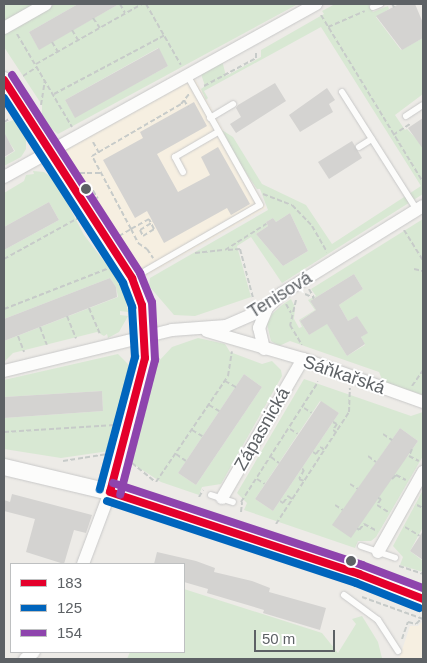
<!DOCTYPE html>
<meta charset="utf-8">
<style>
body{margin:0}
#map{position:relative;width:427px;height:663px;overflow:hidden;background:#edebe7;font-family:Arial,sans-serif}
div>[style]{position:absolute}
.commercial>*{inset:0;background:#f6efe1}
.green>*{inset:0;background:#d8e8d3}
.building>*{inset:0;background:#d4d3d1}
.path>*{height:2px;margin-top:-1px;transform-origin:0;background:repeating-linear-gradient(90deg,#c7cbc9 0 5px,transparent 0 7.5px)}
.roads{filter:drop-shadow(0 0 1px #c8c8c8) drop-shadow(0 0 1px #c8c8c8)}
.service>*{height:6px;margin:-3px;padding:0 3px;transform-origin:3px;border-radius:3px;background:#fcfcfb}
.minor>*{height:12px;margin:-6px;padding:0 6px;transform-origin:6px;border-radius:6px;background:#fcfcfb}
.tertiary>*{height:16px;margin:-8px;padding:0 8px;transform-origin:8px;border-radius:8px;background:#fcfcfb}
.path-bridge>*{height:2px;margin-top:-1px;transform-origin:0;background:repeating-linear-gradient(90deg,#c7cbc9 0 5px,transparent 0 7.5px)}
.bus-1>*{height:8px;margin:-4px;padding:0 4px;transform-origin:4px;border-radius:4px;background:#e4002b}
.bus-2>*{height:8px;margin:-4px;padding:0 4px;transform-origin:4px;border-radius:4px;background:#0065bd}
.bus-3>*{height:8px;margin:-4px;padding:0 4px;transform-origin:4px;border-radius:4px;background:#8e44ad}
.dots>*{width:14px;height:14px;translate:-50% -50%;box-sizing:border-box;border:2px solid #fff;border-radius:50%}
span{translate:-50% -50%;white-space:nowrap;text-align:center;line-height:1.15;-webkit-text-stroke:4px #fff;paint-order:stroke}
.street-label{font-size:18px;color:#5d6165}
.frame{position:absolute;inset:0;border:5px solid #5d6165;pointer-events:none}
.legend{position:absolute;left:10px;top:563px;width:175px;height:90px;box-sizing:border-box;background:#fff;border:1px solid #bec0c1;margin:0;padding:6px 9px;list-style:none;font-size:15px;color:#5d6165}
.legend li{display:flex;align-items:center;gap:10px;height:25px}
.legend b{width:25px;border:1px solid #bec0c1}
.scale{position:absolute;left:254px;top:630px;width:81px;height:22px;box-sizing:border-box;border:2px solid #5d6165;border-top:0;padding-left:6px;font-size:15px;line-height:18px;white-space:nowrap;color:#5d6165;-webkit-text-stroke:4px #fff;paint-order:stroke}
</style>
<div id="map">
<div class="commercial">
<i style="clip-path:polygon(194px 77px,266px 208px,142px 278px,61px 152px)"></i>
<i style="clip-path:polygon(422px 622px,423px 659px,399px 659px,410px 626px,418px 626px)"></i>
</div>
<div class="green">
<i style="clip-path:polygon(4px 4px,35px 4px,4px 22px)"></i>
<i style="clip-path:polygon(evenodd,55px 4px,78px 4px,29px 32px,39px 49px,119px 4px,298px 4px,58px 134px,47px 125px,42px 117px,42px 105px,4px 47px,4px 35px,55px 4px,158px 48px,168px 66px,75px 117px,65px 100px,158px 48px)"></i>
<i style="clip-path:polygon(evenodd,335px 4px,368px 4px,373px 12px,388px 6px,389px 9px,376px 17px,401px 50px,423px 38px,423px 94px,395px 115px,405px 130px,407px 129px,423px 146px,423px 194px,282px 283px,251px 237px,237px 246px,251px 297px,195px 316px,174px 315px,149px 286px,150px 278px,268px 210px,260px 189px,257px 189px,237px 160px,222px 130px,233px 137px,262px 184px,306px 205px,332px 244px,421px 186px,321px 27px,204px 91px,208px 98px,206px 100px,201px 89px,205px 86px,201px 74px,222px 60px,226px 76px,261px 57px,261px 50px,324px 14px,322px 11px,335px 4px,290px 213px,308px 251px,283px 266px,256px 234px,268px 226px,266px 222px,273px 218px,276px 222px,290px 213px)"></i>
<i style="clip-path:polygon(14px 120px,26px 134px,26px 149px,21px 157px,4px 166px,4px 158px,15px 151px,4px 134px,4px 123px)"></i>
<i style="clip-path:polygon(33px 171px,44px 172px,55px 180px,84px 235px,123px 286px,128px 312px,120px 311px,120px 315px,128px 316px,119px 332px,108px 338px,107px 334px,104px 336px,97px 332px,13px 353px,4px 362px,4px 341px,118px 297px,116px 287px,110px 278px,4px 319px,4px 250px,59px 220px,49px 202px,4px 227px,4px 193px,24px 181px,26px 175px,34px 174px)"></i>
<i style="clip-path:polygon(evenodd,423px 219px,423px 395px,383px 382px,379px 372px,290px 341px,279px 346px,271px 341px,267px 324px,272px 314px,282px 305px,291px 299px,295px 307px,294px 319px,299px 328px,302px 327px,299px 320px,315px 310px,308px 300px,316px 296px,311px 289px,423px 219px,354px 274px,363px 289px,339px 305px,348px 321px,357px 316px,367px 333px,361px 337px,365px 345px,347px 356px,323px 317px,324px 325px,309px 335px,300px 321px,316px 310px,310px 301px,354px 274px)"></i>
<i style="clip-path:polygon(evenodd,198px 338px,225px 344px,230px 352px,262px 364px,272px 361px,281px 370px,282px 376px,221px 484px,202px 487px,199px 495px,161px 482px,130px 462px,158px 362px,172px 347px,198px 338px,244px 374px,262px 387px,196px 485px,178px 473px,244px 374px)"></i>
<i style="clip-path:polygon(118px 354px,128px 364px,130px 376px,109px 451px,61px 458px,4px 449px,4px 418px,103px 411px,102px 391px,4px 397px,4px 380px)"></i>
<i style="clip-path:polygon(evenodd,304px 379px,411px 416px,423px 412px,423px 456px,376px 537px,371px 541px,358px 541px,355px 548px,244px 510px,247px 503px,237px 493px,304px 379px,320px 401px,339px 413px,273px 511px,255px 499px,320px 401px,304px 379px,400px 428px,418px 441px,407px 457px,344px 509px,400px 428px)"></i>
<i style="clip-path:polygon(423px 490px,423px 527px,410px 551px,423px 561px,423px 572px,400px 565px,403px 557px,393px 546px)"></i>
<i style="clip-path:polygon(184px 589px,322px 633px,338px 653px,356px 624px,352px 619px,362px 616px,378px 642px,382px 658px,127px 659px,130px 652px,184px 652px)"></i>
</div>
<div class="building">
<i style="clip-path:polygon(78px 4px,119px 4px,39px 50px,29px 32px)"></i>
<i style="clip-path:polygon(399px 4px,415px 4px,423px 23px,423px 38px,402px 50px,376px 16px)"></i>
<i style="clip-path:polygon(159px 48px,168px 66px,75px 118px,65px 100px)"></i>
<i style="clip-path:polygon(275px 83px,286px 101px,236px 133px,230px 124px,241px 117px,236px 108px,238px 105px)"></i>
<i style="clip-path:polygon(327px 88px,335px 100px,329px 104px,333px 112px,300px 132px,289px 115px)"></i>
<i style="clip-path:polygon(194px 102px,207px 126px,157px 154px,178px 192px,210px 175px,201px 157px,218px 147px,250px 204px,231px 215px,227px 208px,164px 243px,147px 211px,135px 218px,103px 160px,143px 138px,140px 132px)"></i>
<i style="clip-path:polygon(423px 118px,423px 149px,408px 128px)"></i>
<i style="clip-path:polygon(4px 132px,14px 151px,4px 157px)"></i>
<i style="clip-path:polygon(352px 141px,362px 158px,329px 179px,318px 162px)"></i>
<i style="clip-path:polygon(49px 202px,59px 220px,4px 250px,4px 227px)"></i>
<i style="clip-path:polygon(290px 213px,308px 251px,283px 266px,256px 234px,268px 226px,266px 222px,273px 218px,276px 222px)"></i>
<i style="clip-path:polygon(354px 274px,363px 289px,339px 305px,348px 321px,357px 316px,368px 333px,361px 337px,365px 344px,347px 356px,327px 324px,309px 335px,300px 321px,316px 310px,310px 301px)"></i>
<i style="clip-path:polygon(110px 278px,116px 287px,117px 297px,4px 341px,4px 319px)"></i>
<i style="clip-path:polygon(244px 374px,262px 387px,196px 485px,178px 473px)"></i>
<i style="clip-path:polygon(102px 391px,103px 411px,4px 418px,4px 397px)"></i>
<i style="clip-path:polygon(321px 401px,339px 413px,273px 511px,255px 499px)"></i>
<i style="clip-path:polygon(400px 428px,418px 441px,351px 538px,332px 525px)"></i>
<i style="clip-path:polygon(12px 494px,92px 515px,86px 533px,74px 530px,64px 564px,26px 552px,35px 519px,4px 511px,4px 500px,10px 502px)"></i>
<i style="clip-path:polygon(423px 531px,423px 560px,410px 551px)"></i>
<i style="clip-path:polygon(157px 552px,196px 561px,215px 568px,214px 572px,252px 581px,270px 588px,269px 592px,326px 608px,320px 630px,263px 613px,264px 610px,207px 593px,208px 589px,184px 582px,184px 564px,154px 564px)"></i>
</div>
<div class="path">
<i style="left:120px;top:4px;width:10px;rotate:61deg"></i>
<i style="left:146px;top:4px;width:70px;rotate:60.2deg"></i>
<i style="left:392px;top:4px;width:4px;rotate:56deg"></i>
<i style="left:321px;top:15px;width:196px;rotate:58.6deg"></i>
<i style="left:93px;top:18px;width:12px;rotate:55deg"></i>
<i style="left:328px;top:27px;width:40px;rotate:-23.4deg"></i>
<i style="left:72px;top:30px;width:12px;rotate:59deg"></i>
<i style="left:17px;top:34px;width:108px;rotate:59.4deg"></i>
<i style="left:52px;top:42px;width:12px;rotate:59deg"></i>
<i style="left:36px;top:64px;width:122px;rotate:-29.5deg"></i>
<i style="left:23px;top:76px;width:17px;rotate:-33deg"></i>
<i style="left:204px;top:86px;width:59px;rotate:-28.3deg"></i>
<i style="left:256px;top:58px;width:6px;rotate:-90deg"></i>
<i style="left:54px;top:94px;width:126px;rotate:-28deg"></i>
<i style="left:184px;top:100px;width:8px;rotate:60deg"></i>
<i style="left:41px;top:105px;width:25px;rotate:-81deg"></i>
<i style="left:4px;top:122px;width:6px;rotate:-31deg"></i>
<i style="left:393px;top:135px;width:20px;rotate:-33deg"></i>
<i style="left:93px;top:142px;width:13px;rotate:61deg"></i>
<i style="left:80px;top:173px;width:20px"></i>
<i style="left:89px;top:184px;width:17px;rotate:59deg"></i>
<i style="left:263px;top:194px;width:31px;rotate:21deg"></i>
<i style="left:292px;top:205px;width:29px;rotate:46deg"></i>
<i style="left:312px;top:226px;width:30px;rotate:60deg"></i>
<i style="left:140px;top:230px;width:7px;rotate:63deg"></i>
<i style="left:143px;top:236px;width:13px;rotate:-32deg"></i>
<i style="left:154px;top:229px;width:11px;rotate:-117deg"></i>
<i style="left:149px;top:219px;width:21px;rotate:151deg"></i>
<i style="left:131px;top:229px;width:83px;rotate:-118.1deg"></i>
<i style="left:92px;top:156px;width:103px;rotate:-30.3deg"></i>
<i style="left:181px;top:104px;width:13px;rotate:-51deg"></i>
<i style="left:404px;top:230px;width:36px;rotate:58deg"></i>
<i style="left:119px;top:236px;width:14px;rotate:-30deg"></i>
<i style="left:131px;top:229px;width:16px;rotate:63deg"></i>
<i style="left:138px;top:243px;width:11px;rotate:34deg"></i>
<i style="left:147px;top:249px;width:11px;rotate:56deg"></i>
<i style="left:228px;top:250px;width:12px;rotate:-5deg"></i>
<i style="left:240px;top:249px;width:51px;rotate:75.1deg"></i>
<i style="left:195px;top:253px;width:30px;rotate:-6deg"></i>
<i style="left:225px;top:250px;width:49px;rotate:-32.4deg"></i>
<i style="left:4px;top:259px;width:85px;rotate:-29deg"></i>
<i style="left:414px;top:269px;width:9px;rotate:13deg"></i>
<i style="left:309px;top:289px;width:10px;rotate:61deg"></i>
<i style="left:305px;top:294px;width:10px;rotate:24deg"></i>
<i style="left:296px;top:300px;width:26px;rotate:103deg"></i>
<i style="left:290px;top:325px;width:23px;rotate:59deg"></i>
<i style="left:286px;top:304px;width:10px;rotate:61deg"></i>
<i style="left:89px;top:308px;width:28px;rotate:67deg"></i>
<i style="left:4px;top:309px;width:113px;rotate:-21.3deg"></i>
<i style="left:67px;top:316px;width:24px;rotate:68deg"></i>
<i style="left:40px;top:327px;width:19px;rotate:69deg"></i>
<i style="left:18px;top:336px;width:17px;rotate:69deg"></i>
<i style="left:225px;top:381px;width:13px;rotate:29deg"></i>
<i style="left:412px;top:386px;width:19px;rotate:-55deg"></i>
<i style="left:209px;top:405px;width:12px;rotate:31deg"></i>
<i style="left:304px;top:408px;width:9px;rotate:32deg"></i>
<i style="left:333px;top:422px;width:4px;rotate:27deg"></i>
<i style="left:337px;top:424px;width:7px;rotate:124deg"></i>
<i style="left:333px;top:430px;width:4px;rotate:34deg"></i>
<i style="left:290px;top:429px;width:9px;rotate:32deg"></i>
<i style="left:192px;top:430px;width:12px;rotate:31deg"></i>
<i style="left:4px;top:432px;width:111px;rotate:-3.6deg"></i>
<i style="left:383px;top:434px;width:11px;rotate:34deg"></i>
<i style="left:412px;top:449px;width:8px;rotate:113deg"></i>
<i style="left:409px;top:456px;width:11px;rotate:27deg"></i>
<i style="left:313px;top:452px;width:4px;rotate:34deg"></i>
<i style="left:316px;top:454px;width:9px;rotate:-54deg"></i>
<i style="left:321px;top:447px;width:4px;rotate:45deg"></i>
<i style="left:176px;top:454px;width:12px;rotate:35deg"></i>
<i style="left:368px;top:456px;width:10px;rotate:37deg"></i>
<i style="left:271px;top:457px;width:10px;rotate:37deg"></i>
<i style="left:63px;top:461px;width:45px;rotate:-9deg"></i>
<i style="left:132px;top:463px;width:28px;rotate:39deg"></i>
<i style="left:302px;top:469px;width:2px;rotate:27deg"></i>
<i style="left:304px;top:470px;width:10px;rotate:119deg"></i>
<i style="left:299px;top:479px;width:5px;rotate:22deg"></i>
<i style="left:257px;top:479px;width:9px;rotate:32deg"></i>
<i style="left:392px;top:479px;width:6px;rotate:-45deg"></i>
<i style="left:396px;top:475px;width:11px;rotate:27deg"></i>
<i style="left:156px;top:482px;width:128px;rotate:-55.8deg"></i>
<i style="left:228px;top:376px;width:25px;rotate:-81deg"></i>
<i style="left:350px;top:484px;width:9px;rotate:32deg"></i>
<i style="left:199px;top:497px;width:8px;rotate:-60deg"></i>
<i style="left:378px;top:498px;width:3px;rotate:18deg"></i>
<i style="left:381px;top:499px;width:7px;rotate:124deg"></i>
<i style="left:377px;top:505px;width:13px;rotate:32deg"></i>
<i style="left:280px;top:501px;width:4px;rotate:34deg"></i>
<i style="left:283px;top:503px;width:9px;rotate:-54deg"></i>
<i style="left:288px;top:496px;width:5px;rotate:37deg"></i>
<i style="left:241px;top:502px;width:143px;rotate:-57.3deg"></i>
<i style="left:335px;top:505px;width:9px;rotate:32deg"></i>
<i style="left:417px;top:505px;width:7px;rotate:27deg"></i>
<i style="left:241px;top:512px;width:10px;rotate:-84deg"></i>
<i style="left:276px;top:524px;width:134px;rotate:-56.9deg"></i>
<i style="left:349px;top:412px;width:24px;rotate:-88deg"></i>
<i style="left:405px;top:527px;width:17px;rotate:31deg"></i>
<i style="left:357px;top:528px;width:3px;rotate:45deg"></i>
<i style="left:359px;top:530px;width:8px;rotate:-50deg"></i>
<i style="left:364px;top:524px;width:15px;rotate:28deg"></i>
<i style="left:399px;top:566px;width:25px;rotate:18deg"></i>
<i style="left:362px;top:597px;width:65px;rotate:19.8deg"></i>
<i style="left:402px;top:639px;width:18px;rotate:-71deg"></i>
<i style="left:408px;top:622px;width:8px;rotate:14deg"></i>
<i style="left:416px;top:624px;width:8px;rotate:-45deg"></i>
</div>
<div class="roads">
<div class="service">
<i style="left:373px;top:7px;width:8px;rotate:-23deg"></i>
<i style="left:342px;top:92px;width:140px;rotate:57.6deg"></i>
<i style="left:406px;top:116px;width:20px;rotate:-33deg"></i>
<i style="left:210px;top:118px;width:27px;rotate:-31deg"></i>
<i style="left:359px;top:147px;width:15px;rotate:-32deg"></i>
<i style="left:183px;top:172px;width:17px;rotate:-118deg"></i>
<i style="left:175px;top:157px;width:50px;rotate:-30.2deg"></i>
<i style="left:133px;top:278px;width:146px;rotate:-29.9deg"></i>
<i style="left:260px;top:205px;width:149px;rotate:-119.3deg"></i>
<i style="left:211px;top:495px;width:23px;rotate:18deg"></i>
<i style="left:361px;top:546px;width:36px;rotate:19deg"></i>
<i style="left:344px;top:595px;width:42px;rotate:36.3deg"></i>
<i style="left:378px;top:620px;width:37px;rotate:57deg"></i>
</div>
<div class="minor">
<i style="left:4px;top:28px;width:48px;rotate:-29.7deg"></i>
<i style="left:4px;top:177px;width:357px;rotate:-29deg"></i>
<i style="left:207px;top:331px;width:100px;rotate:16.3deg"></i>
<i style="left:303px;top:359px;width:127px;rotate:19.7deg"></i>
<i style="left:264px;top:349px;width:22px;rotate:-103deg"></i>
<i style="left:259px;top:328px;width:22px;rotate:-68deg"></i>
<i style="left:4px;top:371px;width:173px;rotate:-13.7deg"></i>
<i style="left:172px;top:330px;width:54px;rotate:-4.2deg"></i>
<i style="left:226px;top:326px;width:45px;rotate:-23.7deg"></i>
<i style="left:267px;top:308px;width:20px;rotate:-45deg"></i>
<i style="left:281px;top:294px;width:167px;rotate:-31.8deg"></i>
<i style="left:222px;top:498px;width:161px;rotate:-59.8deg"></i>
<i style="left:378px;top:552px;width:92px;rotate:-60.6deg"></i>
<i style="left:83px;top:564px;width:77px;rotate:-69.4deg"></i>
<i style="left:25px;top:659px;width:11px;rotate:-38deg"></i>
</div>
<div class="tertiary">
<i style="left:4px;top:80px;width:236px;rotate:57.1deg"></i>
<i style="left:132px;top:278px;width:29px;rotate:70deg"></i>
<i style="left:142px;top:305px;width:53px;rotate:86.8deg"></i>
<i style="left:145px;top:358px;width:138px;rotate:104.6deg"></i>
<i style="left:4px;top:467px;width:109px;rotate:13.3deg"></i>
<i style="left:110px;top:492px;width:262px;rotate:18.2deg"></i>
<i style="left:359px;top:574px;width:69px;rotate:21.3deg"></i>
</div>
</div>
<div class="path-bridge">
<i style="left:140px;top:230px;width:15px;rotate:-32deg"></i>
</div>
<div class="bus-1">
<i style="left:4px;top:80px;width:236px;rotate:57.1deg"></i>
<i style="left:132px;top:278px;width:29px;rotate:70deg"></i>
<i style="left:142px;top:305px;width:53px;rotate:86.8deg"></i>
<i style="left:145px;top:358px;width:138px;rotate:104.6deg"></i>
<i style="left:110px;top:492px;width:262px;rotate:18.2deg"></i>
<i style="left:359px;top:574px;width:69px;rotate:21.3deg"></i>
</div>
<div class="bus-2">
<i style="left:4px;top:98px;width:220px;rotate:57.2deg"></i>
<i style="left:123px;top:283px;width:26px;rotate:69deg"></i>
<i style="left:132px;top:307px;width:50px;rotate:86.6deg"></i>
<i style="left:135px;top:357px;width:137px;rotate:104.9deg"></i>
<i style="left:107px;top:501px;width:262px;rotate:18.2deg"></i>
<i style="left:356px;top:583px;width:68px;rotate:21.6deg"></i>
</div>
<div class="bus-3">
<i style="left:12px;top:75px;width:236px;rotate:57.1deg"></i>
<i style="left:140px;top:273px;width:31px;rotate:68deg"></i>
<i style="left:152px;top:302px;width:58px;rotate:87deg"></i>
<i style="left:155px;top:360px;width:139px;rotate:104.5deg"></i>
<i style="left:113px;top:483px;width:262px;rotate:18.2deg"></i>
<i style="left:362px;top:565px;width:65px;rotate:20.7deg"></i>
</div>
<div class="dots">
<i style="left:86px;top:189px;background:#5d6165"></i>
<i style="left:351px;top:561px;background:#5d6165"></i>
</div>
<div class="street-label">
<span style="left:280px;top:295px;rotate:-32deg">Tenisová</span>
<span style="left:344px;top:375px;rotate:19deg">Sáňkařská</span>
<span style="left:262px;top:429px;rotate:-60deg">Zápasnická</span>
</div>
<div class="frame"></div>
<ul class="legend">
<li><b style="height:6px;background:#e4002b"></b>183</li>
<li><b style="height:6px;background:#0065bd"></b>125</li>
<li><b style="height:6px;background:#8e44ad"></b>154</li>
</ul>
<div class="scale">50 m</div>
</div>
